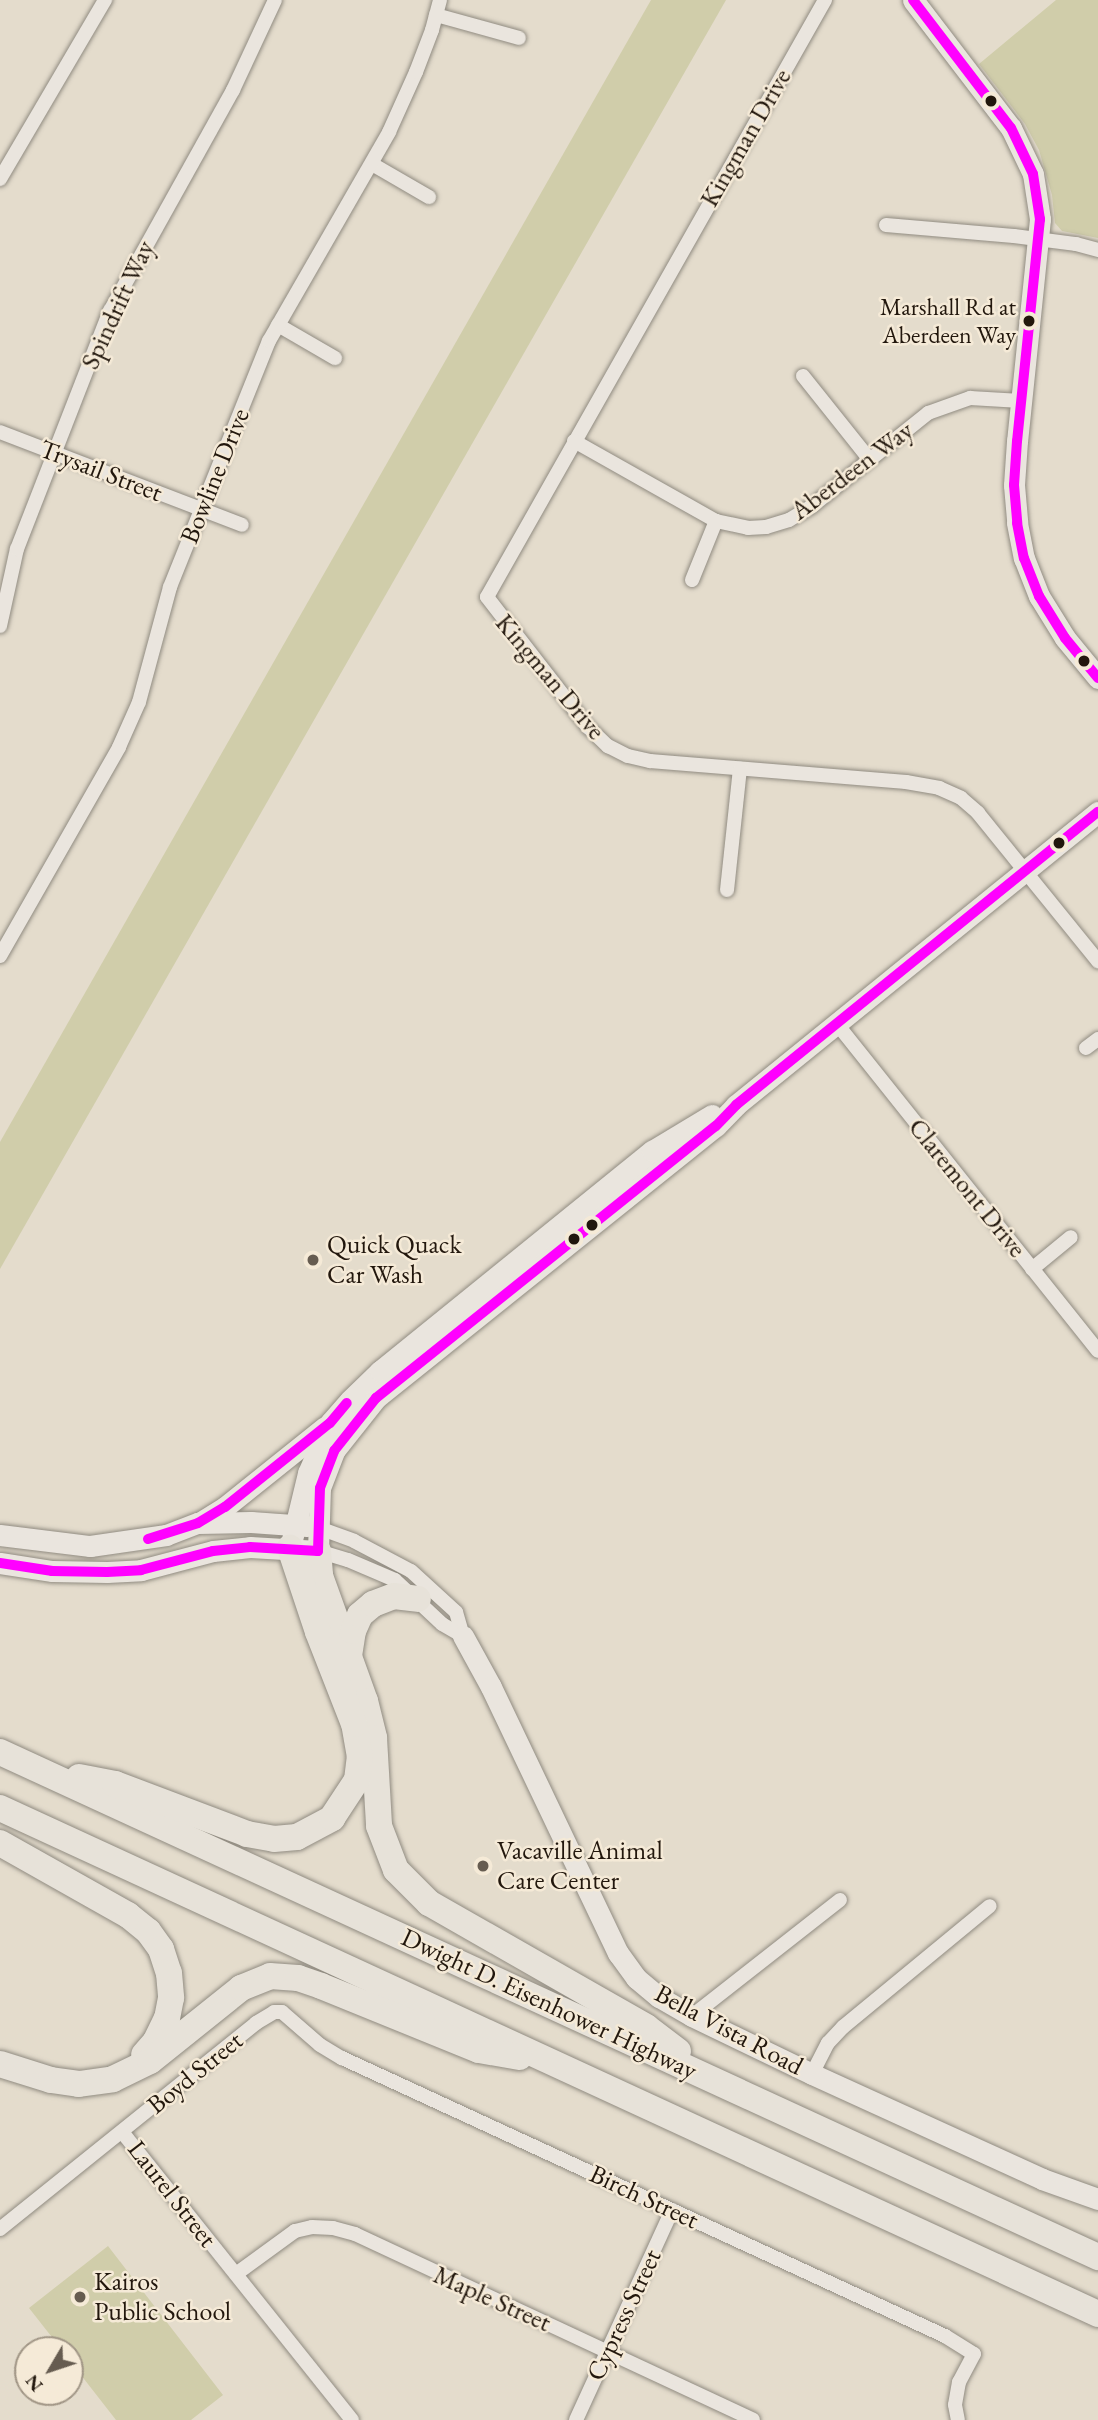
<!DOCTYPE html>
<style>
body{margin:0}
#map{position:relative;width:1098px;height:2420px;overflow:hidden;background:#e4dccc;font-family:"EB Garamond",serif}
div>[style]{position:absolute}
.green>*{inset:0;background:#d0cdaa}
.roads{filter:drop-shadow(0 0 2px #908b81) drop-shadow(0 0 2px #908b81)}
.street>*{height:14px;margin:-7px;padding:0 7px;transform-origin:7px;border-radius:7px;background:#eae5de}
.secondary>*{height:21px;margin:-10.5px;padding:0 10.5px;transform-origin:10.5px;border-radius:10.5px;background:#eae5de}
.highway>*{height:26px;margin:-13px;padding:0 13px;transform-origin:13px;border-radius:13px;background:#e7e2d9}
.bus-1>*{height:10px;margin:-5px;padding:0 5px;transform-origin:5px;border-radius:5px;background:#f0f}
.dots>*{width:19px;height:19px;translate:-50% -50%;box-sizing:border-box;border:4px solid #f5ead7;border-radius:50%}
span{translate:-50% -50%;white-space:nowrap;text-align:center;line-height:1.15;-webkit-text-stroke:5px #f5ead7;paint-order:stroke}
.bus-label{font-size:24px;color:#22170d}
.right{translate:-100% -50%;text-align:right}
.street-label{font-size:26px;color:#22170d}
.poi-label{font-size:26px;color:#22170d}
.left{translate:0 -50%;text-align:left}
.north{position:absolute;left:14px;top:2336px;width:70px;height:70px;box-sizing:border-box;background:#f5ead7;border:2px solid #a19686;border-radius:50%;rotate:231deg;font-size:19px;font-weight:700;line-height:28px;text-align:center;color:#22170d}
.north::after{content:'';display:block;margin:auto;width:24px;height:32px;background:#665c50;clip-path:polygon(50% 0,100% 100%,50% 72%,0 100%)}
</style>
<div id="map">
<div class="green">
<i style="clip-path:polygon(651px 0,726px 0,0 1269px,0 1142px)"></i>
<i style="clip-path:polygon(1056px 0,1098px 0,1098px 238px,1062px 231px,1055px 223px,1052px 195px,1039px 150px,1025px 124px,979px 64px)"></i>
<i style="clip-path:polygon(108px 2246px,223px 2395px,191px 2420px,116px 2420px,70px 2361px,70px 2350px,62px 2350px,29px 2308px)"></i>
</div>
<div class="roads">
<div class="street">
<i style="left:825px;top:0;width:686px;rotate:119.52deg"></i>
<i style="left:487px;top:597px;width:165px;rotate:52.2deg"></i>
<i style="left:588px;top:727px;width:28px;rotate:44deg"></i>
<i style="left:608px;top:746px;width:22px;rotate:27deg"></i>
<i style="left:628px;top:756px;width:23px;rotate:13deg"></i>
<i style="left:650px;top:761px;width:257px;rotate:4.7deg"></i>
<i style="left:906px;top:782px;width:34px;rotate:10deg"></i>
<i style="left:939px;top:788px;width:24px;rotate:24deg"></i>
<i style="left:961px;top:798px;width:23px;rotate:41deg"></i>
<i style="left:978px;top:813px;width:191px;rotate:51deg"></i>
<i style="left:436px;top:15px;width:86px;rotate:15.5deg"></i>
<i style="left:372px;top:164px;width:66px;rotate:30.1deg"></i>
<i style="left:0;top:179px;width:208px;rotate:-59.6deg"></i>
<i style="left:886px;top:225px;width:128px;rotate:4.9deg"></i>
<i style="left:1014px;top:236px;width:63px;rotate:7.4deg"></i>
<i style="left:1076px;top:244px;width:23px;rotate:15deg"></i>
<i style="left:278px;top:325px;width:66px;rotate:30.1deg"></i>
<i style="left:803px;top:376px;width:107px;rotate:51.4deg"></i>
<i style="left:0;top:432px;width:259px;rotate:21deg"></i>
<i style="left:574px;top:441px;width:163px;rotate:29.4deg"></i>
<i style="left:716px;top:521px;width:33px;rotate:12deg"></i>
<i style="left:748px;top:528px;width:18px;rotate:-3deg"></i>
<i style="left:766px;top:527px;width:24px;rotate:-17deg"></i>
<i style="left:789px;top:520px;width:27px;rotate:-31deg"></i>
<i style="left:812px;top:506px;width:149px;rotate:-38.7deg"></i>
<i style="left:928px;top:413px;width:45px;rotate:-19.7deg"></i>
<i style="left:970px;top:398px;width:51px;rotate:3.4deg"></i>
<i style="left:692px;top:580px;width:64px;rotate:-67.9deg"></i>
<i style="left:0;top:626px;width:79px;rotate:-77.6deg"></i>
<i style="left:17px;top:549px;width:256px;rotate:-68.7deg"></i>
<i style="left:110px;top:311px;width:253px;rotate:-60.9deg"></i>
<i style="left:233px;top:90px;width:99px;rotate:-65deg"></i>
<i style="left:727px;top:890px;width:122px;rotate:-83.9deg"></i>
<i style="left:0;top:956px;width:241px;rotate:-60.3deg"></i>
<i style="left:119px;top:747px;width:49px;rotate:-66deg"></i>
<i style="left:139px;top:702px;width:119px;rotate:-74.9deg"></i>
<i style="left:170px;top:587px;width:265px;rotate:-68.1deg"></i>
<i style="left:269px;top:341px;width:241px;rotate:-60.1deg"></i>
<i style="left:389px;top:132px;width:66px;rotate:-65.8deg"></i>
<i style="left:416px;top:72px;width:45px;rotate:-69.1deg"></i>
<i style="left:432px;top:30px;width:31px;rotate:-75deg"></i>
<i style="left:837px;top:1024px;width:418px;rotate:51.4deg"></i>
<i style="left:1086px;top:1048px;width:15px;rotate:-37deg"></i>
<i style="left:1032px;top:1269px;width:50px;rotate:-39.4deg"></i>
<i style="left:319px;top:1528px;width:37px;rotate:20deg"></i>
<i style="left:354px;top:1541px;width:64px;rotate:27.8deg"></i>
<i style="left:411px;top:1571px;width:61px;rotate:42.3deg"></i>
<i style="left:456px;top:1612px;width:25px;rotate:74deg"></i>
<i style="left:318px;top:1551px;width:31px;rotate:17deg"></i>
<i style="left:348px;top:1560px;width:51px;rotate:23.1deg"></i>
<i style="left:395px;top:1580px;width:64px;rotate:43.1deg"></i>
<i style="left:442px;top:1624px;width:24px;rotate:30deg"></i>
<i style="left:692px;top:2016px;width:188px;rotate:-38.1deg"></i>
<i style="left:812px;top:2074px;width:35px;rotate:-63deg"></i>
<i style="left:828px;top:2043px;width:22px;rotate:-47deg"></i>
<i style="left:843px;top:2027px;width:190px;rotate:-39.5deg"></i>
<i style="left:123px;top:2133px;width:367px;rotate:51.4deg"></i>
<i style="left:0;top:2229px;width:329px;rotate:-38.8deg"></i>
<i style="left:256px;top:2023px;width:21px;rotate:-31deg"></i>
<i style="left:274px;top:2012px;width:8px"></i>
<i style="left:282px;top:2012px;width:50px;rotate:41deg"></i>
<i style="left:320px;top:2045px;width:26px;rotate:31deg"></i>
<i style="left:342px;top:2058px;width:664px;rotate:24.75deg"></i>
<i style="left:945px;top:2336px;width:34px;rotate:32deg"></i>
<i style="left:974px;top:2354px;width:32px;rotate:118deg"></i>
<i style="left:959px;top:2382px;width:23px;rotate:100deg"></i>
<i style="left:955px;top:2405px;width:15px;rotate:79deg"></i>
<i style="left:236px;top:2274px;width:73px;rotate:-36.1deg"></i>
<i style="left:295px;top:2231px;width:17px;rotate:-13deg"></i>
<i style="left:312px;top:2227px;width:21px;rotate:3deg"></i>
<i style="left:333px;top:2228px;width:23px;rotate:15deg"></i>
<i style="left:355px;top:2234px;width:439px;rotate:25deg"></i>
<i style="left:576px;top:2420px;width:231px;rotate:-65.4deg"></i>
</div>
<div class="secondary">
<i style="left:913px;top:0;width:161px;rotate:52.6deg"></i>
<i style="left:1011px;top:128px;width:51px;rotate:64.4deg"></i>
<i style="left:1033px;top:174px;width:46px;rotate:81.2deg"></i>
<i style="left:1040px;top:219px;width:223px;rotate:95.9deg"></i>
<i style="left:1017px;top:441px;width:44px;rotate:93.9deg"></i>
<i style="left:1014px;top:485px;width:38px;rotate:85deg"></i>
<i style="left:1017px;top:523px;width:36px;rotate:79deg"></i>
<i style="left:1024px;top:558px;width:41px;rotate:68.5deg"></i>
<i style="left:1039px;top:596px;width:49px;rotate:58.2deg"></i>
<i style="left:1065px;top:638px;width:52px;rotate:50.5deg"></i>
<i style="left:201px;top:1522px;width:28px;rotate:-32deg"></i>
<i style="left:225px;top:1507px;width:128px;rotate:-38.7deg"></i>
<i style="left:0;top:1535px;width:91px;rotate:7deg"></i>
<i style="left:90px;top:1546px;width:77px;rotate:-8.2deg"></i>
<i style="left:166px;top:1535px;width:34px;rotate:-21deg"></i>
<i style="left:198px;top:1523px;width:53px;rotate:-1.1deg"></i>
<i style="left:251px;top:1522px;width:56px;rotate:4.1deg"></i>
<i style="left:290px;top:1548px;width:77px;rotate:-76.5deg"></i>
<i style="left:308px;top:1473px;width:55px;rotate:-66.3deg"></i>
<i style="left:330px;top:1423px;width:30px;rotate:-49deg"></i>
<i style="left:350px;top:1400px;width:42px;rotate:-44deg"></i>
<i style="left:380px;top:1371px;width:350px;rotate:-39deg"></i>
<i style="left:652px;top:1151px;width:70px;rotate:-31deg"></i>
<i style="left:0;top:1563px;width:53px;rotate:8.7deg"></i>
<i style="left:52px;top:1571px;width:55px;rotate:1deg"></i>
<i style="left:107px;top:1572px;width:34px;rotate:-3deg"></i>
<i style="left:141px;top:1570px;width:74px;rotate:-14.8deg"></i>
<i style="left:213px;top:1551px;width:37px;rotate:-6deg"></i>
<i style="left:250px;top:1547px;width:68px;rotate:3.4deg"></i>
<i style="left:318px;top:1551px;width:63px;rotate:-88.2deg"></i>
<i style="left:320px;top:1488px;width:40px;rotate:-69deg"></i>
<i style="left:334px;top:1451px;width:68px;rotate:-51.6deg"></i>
<i style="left:376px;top:1398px;width:435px;rotate:-38.7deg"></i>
<i style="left:716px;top:1126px;width:29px;rotate:-46deg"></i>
<i style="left:736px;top:1105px;width:466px;rotate:-39deg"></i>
<i style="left:463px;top:1636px;width:58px;rotate:61.2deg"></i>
<i style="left:491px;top:1687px;width:295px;rotate:64.5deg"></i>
<i style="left:618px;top:1953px;width:31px;rotate:54deg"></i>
<i style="left:636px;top:1978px;width:30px;rotate:40deg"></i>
<i style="left:659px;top:1997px;width:38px;rotate:30deg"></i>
<i style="left:692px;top:2016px;width:133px;rotate:25.8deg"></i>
<i style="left:812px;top:2074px;width:253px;rotate:24.5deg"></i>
<i style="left:1042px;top:2179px;width:59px;rotate:19.7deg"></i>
</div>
<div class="highway">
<i style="left:318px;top:1551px;width:25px;rotate:85deg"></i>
<i style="left:320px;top:1576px;width:133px;rotate:70.2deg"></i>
<i style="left:365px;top:1701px;width:38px;rotate:76deg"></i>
<i style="left:374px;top:1738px;width:88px;rotate:86.7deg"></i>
<i style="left:379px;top:1826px;width:47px;rotate:68.9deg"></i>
<i style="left:396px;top:1870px;width:47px;rotate:45deg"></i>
<i style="left:429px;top:1903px;width:250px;rotate:29.7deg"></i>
<i style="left:646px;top:2027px;width:40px;rotate:37deg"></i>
<i style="left:349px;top:1656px;width:25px;rotate:-81deg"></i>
<i style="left:353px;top:1631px;width:17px;rotate:-66deg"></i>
<i style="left:360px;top:1615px;width:17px;rotate:-40deg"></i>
<i style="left:373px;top:1604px;width:22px;rotate:-21deg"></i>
<i style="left:394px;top:1596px;width:24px;rotate:7deg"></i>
<i style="left:0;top:1752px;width:1209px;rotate:24.7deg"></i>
<i style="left:79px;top:1777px;width:37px;rotate:11deg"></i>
<i style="left:115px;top:1784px;width:141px;rotate:20.7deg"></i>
<i style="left:247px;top:1834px;width:27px;rotate:10deg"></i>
<i style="left:274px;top:1839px;width:23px;rotate:-5deg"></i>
<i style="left:297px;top:1837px;width:40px;rotate:-28deg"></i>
<i style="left:332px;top:1818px;width:45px;rotate:-56.7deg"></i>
<i style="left:357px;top:1780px;width:23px;rotate:-83deg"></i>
<i style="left:360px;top:1757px;width:34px;rotate:-100deg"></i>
<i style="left:354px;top:1724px;width:99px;rotate:-111.4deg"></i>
<i style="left:318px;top:1632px;width:89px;rotate:-108.4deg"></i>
<i style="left:0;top:1808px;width:1209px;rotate:24.74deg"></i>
<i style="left:0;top:1843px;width:147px;rotate:29.4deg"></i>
<i style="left:128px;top:1915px;width:26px;rotate:39deg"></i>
<i style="left:148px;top:1931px;width:22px;rotate:54deg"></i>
<i style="left:161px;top:1949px;width:25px;rotate:72deg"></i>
<i style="left:169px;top:1973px;width:25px;rotate:85deg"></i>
<i style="left:171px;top:1998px;width:20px;rotate:101deg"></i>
<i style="left:167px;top:2018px;width:25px;rotate:116deg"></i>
<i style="left:156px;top:2041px;width:18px;rotate:131deg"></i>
<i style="left:0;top:2064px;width:53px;rotate:17.4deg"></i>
<i style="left:51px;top:2080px;width:28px;rotate:8deg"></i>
<i style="left:79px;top:2084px;width:34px;rotate:-8deg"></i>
<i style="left:113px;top:2079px;width:41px;rotate:-25.9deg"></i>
<i style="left:150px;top:2061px;width:117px;rotate:-38.7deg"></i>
<i style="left:241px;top:1988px;width:31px;rotate:-22deg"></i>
<i style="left:270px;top:1976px;width:28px;rotate:4deg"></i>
<i style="left:298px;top:1978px;width:24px;rotate:19deg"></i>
<i style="left:321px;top:1986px;width:170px;rotate:22.1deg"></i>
<i style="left:479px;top:2050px;width:41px;rotate:9.9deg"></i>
</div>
</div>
<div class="bus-1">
<i style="left:913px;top:0;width:161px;rotate:52.6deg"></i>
<i style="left:1011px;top:128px;width:51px;rotate:64.4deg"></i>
<i style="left:1033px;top:174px;width:46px;rotate:81.2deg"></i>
<i style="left:1040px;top:219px;width:223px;rotate:95.9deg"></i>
<i style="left:1017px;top:441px;width:44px;rotate:93.9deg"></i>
<i style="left:1014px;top:485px;width:38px;rotate:85deg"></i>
<i style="left:1017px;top:523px;width:36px;rotate:79deg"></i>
<i style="left:1024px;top:558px;width:41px;rotate:68.5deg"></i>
<i style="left:1039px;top:596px;width:49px;rotate:58.2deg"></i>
<i style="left:1065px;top:638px;width:52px;rotate:50.5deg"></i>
<i style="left:148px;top:1539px;width:52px;rotate:-17.7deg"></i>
<i style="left:198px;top:1523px;width:31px;rotate:-31deg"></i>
<i style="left:225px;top:1507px;width:134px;rotate:-38.7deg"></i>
<i style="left:330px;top:1423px;width:26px;rotate:-50deg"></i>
<i style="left:0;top:1563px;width:53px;rotate:8.7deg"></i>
<i style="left:52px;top:1571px;width:55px;rotate:1deg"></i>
<i style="left:107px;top:1572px;width:34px;rotate:-3deg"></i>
<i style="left:141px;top:1570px;width:74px;rotate:-14.8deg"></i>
<i style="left:213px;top:1551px;width:37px;rotate:-6deg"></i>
<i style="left:250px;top:1547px;width:68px;rotate:3.4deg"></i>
<i style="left:318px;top:1551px;width:63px;rotate:-88.2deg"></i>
<i style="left:320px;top:1488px;width:40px;rotate:-69deg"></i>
<i style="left:334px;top:1451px;width:68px;rotate:-51.6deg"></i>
<i style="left:376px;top:1398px;width:435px;rotate:-38.7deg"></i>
<i style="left:716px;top:1126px;width:29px;rotate:-46deg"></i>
<i style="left:736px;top:1105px;width:466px;rotate:-39deg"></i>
</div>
<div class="dots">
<i style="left:991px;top:101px;background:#22170d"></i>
<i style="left:1029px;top:321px;background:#22170d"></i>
<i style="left:1084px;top:661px;background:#22170d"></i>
<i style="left:1059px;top:843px;background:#22170d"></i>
<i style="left:592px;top:1225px;background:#22170d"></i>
<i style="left:574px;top:1239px;background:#22170d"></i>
<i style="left:313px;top:1260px;background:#665c50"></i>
<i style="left:483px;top:1866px;background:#665c50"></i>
<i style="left:80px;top:2297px;background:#665c50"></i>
</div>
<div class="bus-label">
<span class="right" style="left:1016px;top:321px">Marshall Rd at<br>Aberdeen Way</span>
</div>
<div class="street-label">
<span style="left:746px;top:138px;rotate:-60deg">Kingman Drive</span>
<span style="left:118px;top:305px;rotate:-65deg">Spindrift Way</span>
<span style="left:101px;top:471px;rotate:21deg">Trysail Street</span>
<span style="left:852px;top:471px;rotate:-37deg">Aberdeen Way</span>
<span style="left:215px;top:476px;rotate:-68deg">Bowline Drive</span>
<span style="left:550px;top:677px;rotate:50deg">Kingman Drive</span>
<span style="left:967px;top:1188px;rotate:51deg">Claremont Drive</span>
<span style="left:549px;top:2004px;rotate:25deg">Dwight D. Eisenhower Highway</span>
<span style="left:729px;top:2030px;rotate:28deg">Bella Vista Road</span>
<span style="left:195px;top:2073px;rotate:-39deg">Boyd Street</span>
<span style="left:172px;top:2194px;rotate:52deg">Laurel Street</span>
<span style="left:644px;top:2197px;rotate:25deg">Birch Street</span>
<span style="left:492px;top:2299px;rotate:24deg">Maple Street</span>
<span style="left:624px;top:2315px;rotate:-65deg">Cypress Street</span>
</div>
<div class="poi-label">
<span class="left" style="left:327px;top:1260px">Quick Quack<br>Car Wash</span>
<span class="left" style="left:497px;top:1866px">Vacaville Animal<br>Care Center</span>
<span class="left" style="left:94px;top:2297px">Kairos<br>Public School</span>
</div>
<div class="north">N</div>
</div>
